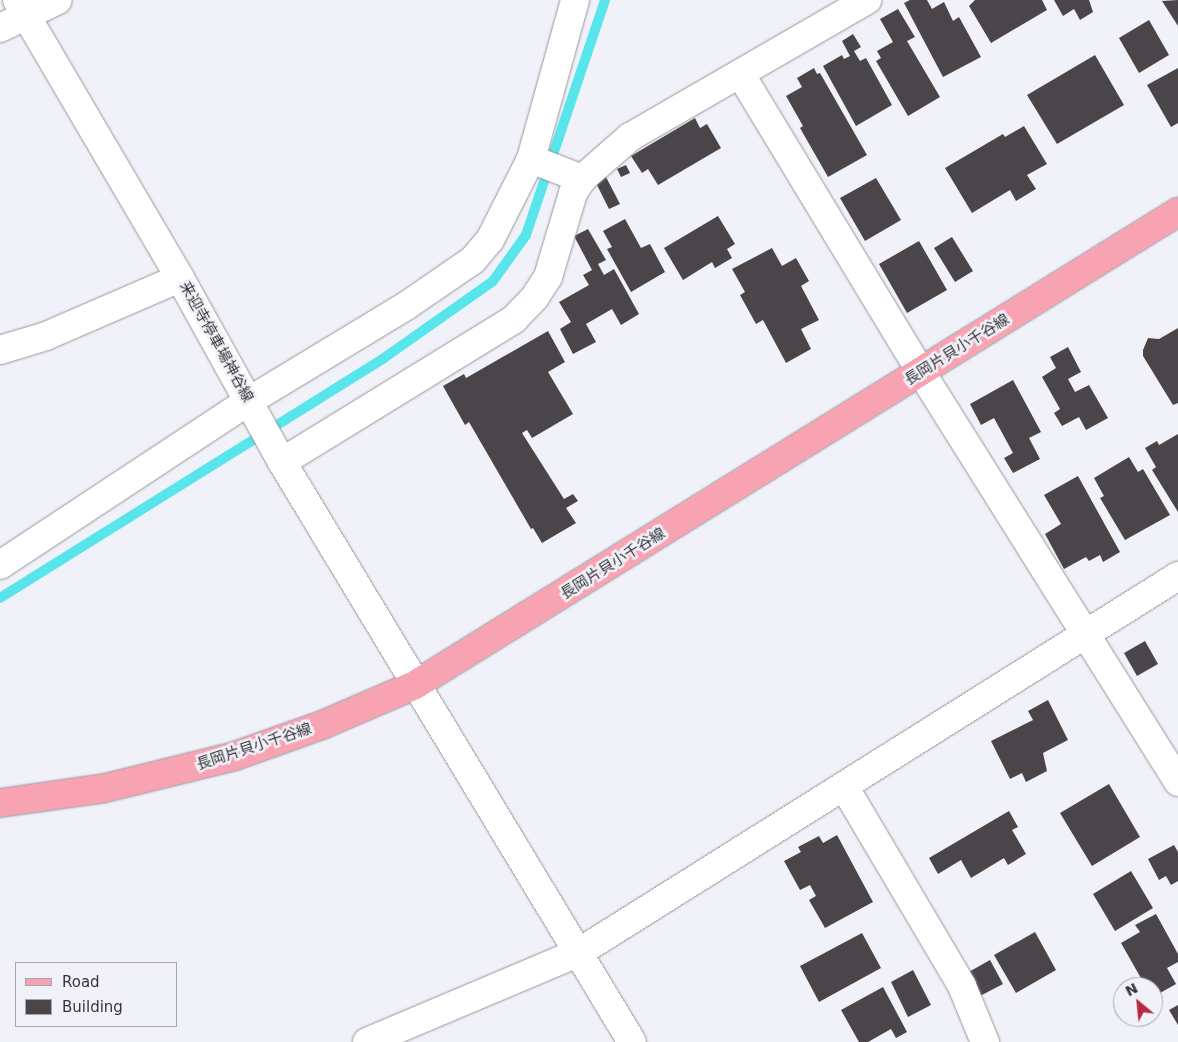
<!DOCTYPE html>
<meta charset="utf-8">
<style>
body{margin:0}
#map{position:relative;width:1178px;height:1042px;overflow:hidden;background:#f1f1f9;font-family:"DejaVu Sans","Noto Sans JP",sans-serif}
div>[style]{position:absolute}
.stream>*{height:10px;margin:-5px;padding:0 5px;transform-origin:5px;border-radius:5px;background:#59e5ec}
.building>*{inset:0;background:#4a4549}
.roads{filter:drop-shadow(0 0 1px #96969d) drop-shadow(0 0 1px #96969d)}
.street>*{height:28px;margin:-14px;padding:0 14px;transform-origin:14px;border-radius:14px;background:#fff}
.secondary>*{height:28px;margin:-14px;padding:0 14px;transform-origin:14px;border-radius:14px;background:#fff}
.primary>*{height:28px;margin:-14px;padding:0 14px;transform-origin:14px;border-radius:14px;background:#f8a3b1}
span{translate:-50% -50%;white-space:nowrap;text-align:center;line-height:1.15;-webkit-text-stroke:5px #f1f1f9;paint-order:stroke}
.street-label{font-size:15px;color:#353538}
.legend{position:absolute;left:15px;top:962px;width:162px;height:65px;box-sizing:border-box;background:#f1f1f9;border:1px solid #a6a6ac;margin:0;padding:6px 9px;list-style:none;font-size:15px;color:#353538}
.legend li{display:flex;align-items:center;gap:10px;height:25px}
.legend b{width:25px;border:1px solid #a6a6ac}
.north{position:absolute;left:1113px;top:977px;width:50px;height:50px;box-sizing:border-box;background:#f1f1f9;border:1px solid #a6a6ac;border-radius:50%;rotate:332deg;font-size:14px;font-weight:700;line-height:20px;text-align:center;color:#353538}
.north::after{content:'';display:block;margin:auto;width:18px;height:22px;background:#b92841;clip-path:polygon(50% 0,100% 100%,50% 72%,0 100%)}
</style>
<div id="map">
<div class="stream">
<i style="left:0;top:598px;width:453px;rotate:-32deg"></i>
<i style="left:384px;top:358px;width:133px;rotate:-35.2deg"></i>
<i style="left:493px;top:281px;width:57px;rotate:-54.3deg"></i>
<i style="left:526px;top:235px;width:248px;rotate:-71.4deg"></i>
</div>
<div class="building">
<i style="clip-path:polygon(910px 0,927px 0,932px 9px,944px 2px,953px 21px,959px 17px,981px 57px,943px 77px,904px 3px)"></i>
<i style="clip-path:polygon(975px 0,1042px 0,1047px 10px,991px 43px,969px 6px)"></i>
<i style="clip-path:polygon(1054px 0,1089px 0,1093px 12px,1080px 20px,1074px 9px,1063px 16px)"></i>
<i style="clip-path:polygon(1178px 0,1178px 26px,1162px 1px)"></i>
<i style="clip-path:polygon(898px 9px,915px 37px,907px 41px,940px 97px,908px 116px,876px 61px,881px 58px,877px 51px,893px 42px,880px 19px)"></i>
<i style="clip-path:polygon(1149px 20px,1169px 55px,1139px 73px,1119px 38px)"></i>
<i style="clip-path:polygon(853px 34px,861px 47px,854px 51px,860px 61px,866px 58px,892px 105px,856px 126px,823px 66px,842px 55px,844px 59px,850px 56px,842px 41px)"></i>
<i style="clip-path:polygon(1095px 55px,1124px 105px,1057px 144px,1027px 95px)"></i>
<i style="clip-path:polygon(814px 68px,817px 74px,820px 73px,867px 155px,828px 177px,800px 128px,803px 126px,786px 96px,802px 87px,797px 78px)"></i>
<i style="clip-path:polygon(1178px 68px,1178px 123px,1171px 127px,1147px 85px)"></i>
<i style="clip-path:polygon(695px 118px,700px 128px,707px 124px,721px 148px,658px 185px,648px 169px,642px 173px,631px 156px)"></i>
<i style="clip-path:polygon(1024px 126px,1047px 164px,1027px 175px,1036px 189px,1016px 201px,1010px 190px,972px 213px,945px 168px,1003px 134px,1005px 137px)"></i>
<i style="clip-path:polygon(626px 165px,630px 173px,621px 177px,617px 169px)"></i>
<i style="clip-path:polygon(606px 177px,620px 204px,609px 209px,596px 183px)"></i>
<i style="clip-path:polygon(876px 178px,901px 220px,865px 241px,840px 198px)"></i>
<i style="clip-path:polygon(718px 216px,735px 244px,727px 249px,732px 258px,715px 268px,712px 262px,683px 280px,664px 248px)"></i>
<i style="clip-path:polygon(625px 219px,641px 248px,650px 244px,665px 272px,631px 292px,607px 249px,612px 247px,603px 231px)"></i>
<i style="clip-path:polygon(588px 229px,606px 260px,598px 264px,604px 275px,614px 269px,639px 314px,621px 325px,612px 309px,586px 324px,596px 342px,573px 354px,560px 329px,571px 322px,559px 302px,589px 285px,583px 275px,592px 270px,574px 236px)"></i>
<i style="clip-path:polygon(952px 237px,973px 271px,955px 282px,934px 248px)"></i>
<i style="clip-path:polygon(919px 241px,947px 290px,907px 313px,879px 264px)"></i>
<i style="clip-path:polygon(772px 248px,782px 266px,796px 258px,809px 281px,801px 286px,819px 320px,801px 329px,811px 349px,786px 363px,763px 320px,756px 324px,740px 295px,745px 292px,732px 269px)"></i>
<i style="clip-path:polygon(1178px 328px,1178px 403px,1173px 405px,1143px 356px,1143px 350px,1148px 338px,1159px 339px)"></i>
<i style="clip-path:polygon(548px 331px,565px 362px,548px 372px,573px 414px,532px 438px,527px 430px,522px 433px,564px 499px,573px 494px,578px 501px,566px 508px,576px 523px,542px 543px,533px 528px,531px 529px,469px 422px,465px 425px,443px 386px,464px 374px,466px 378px)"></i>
<i style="clip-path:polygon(1068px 347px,1081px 372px,1068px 379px,1075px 392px,1089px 385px,1108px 418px,1086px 430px,1079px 417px,1062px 426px,1054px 413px,1060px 409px,1042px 377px,1056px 368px,1050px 357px)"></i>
<i style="clip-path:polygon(1013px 380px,1041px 432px,1029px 438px,1040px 459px,1013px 473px,1004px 458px,1013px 453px,994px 418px,981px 425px,970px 404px)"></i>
<i style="clip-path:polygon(1178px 434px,1178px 512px,1152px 470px,1156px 467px,1145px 448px,1157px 441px,1159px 445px)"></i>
<i style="clip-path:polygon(1129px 457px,1138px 472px,1143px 469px,1170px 515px,1125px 540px,1100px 498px,1104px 496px,1094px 478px)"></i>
<i style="clip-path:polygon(1078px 476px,1120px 552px,1103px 562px,1100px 555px,1089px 561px,1086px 557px,1064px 569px,1045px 534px,1061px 524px,1044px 495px)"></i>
<i style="clip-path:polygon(1145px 641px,1158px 664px,1137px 676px,1124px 653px)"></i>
<i style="clip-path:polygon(1048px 700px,1068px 740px,1043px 753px,1047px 771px,1026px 782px,1022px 773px,1010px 779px,991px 741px,1033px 720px,1028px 711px)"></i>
<i style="clip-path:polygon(1109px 784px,1140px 837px,1092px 866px,1060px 813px)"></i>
<i style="clip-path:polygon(1009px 811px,1018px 827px,1012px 830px,1026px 854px,1008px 865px,1004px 858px,971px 878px,961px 860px,938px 874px,929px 858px)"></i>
<i style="clip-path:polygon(837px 835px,873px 902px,825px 928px,809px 900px,816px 896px,810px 885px,800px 890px,784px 861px,801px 852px,798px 847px,819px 836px,823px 843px)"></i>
<i style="clip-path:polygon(1174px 845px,1178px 852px,1178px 881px,1171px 885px,1166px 876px,1159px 880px,1148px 859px)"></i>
<i style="clip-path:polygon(1131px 871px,1153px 908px,1115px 931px,1093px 894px)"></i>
<i style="clip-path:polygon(1156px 914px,1178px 954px,1178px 962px,1167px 968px,1176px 984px,1153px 997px,1153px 987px,1146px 987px,1121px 943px,1140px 932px,1135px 925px)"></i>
<i style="clip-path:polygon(1035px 932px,1056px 970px,1016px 993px,994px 955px)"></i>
<i style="clip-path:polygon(862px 933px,881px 968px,819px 1002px,800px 966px)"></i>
<i style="clip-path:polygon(990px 960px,1003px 984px,980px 996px,967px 973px)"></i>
<i style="clip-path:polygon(913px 970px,931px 1005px,908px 1017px,891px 982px)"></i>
<i style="clip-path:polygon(883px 987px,907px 1032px,896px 1038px,891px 1029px,868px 1042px,859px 1042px,841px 1010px)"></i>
<i style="clip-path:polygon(1178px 1005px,1178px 1025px,1169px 1010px)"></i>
</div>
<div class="roads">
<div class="street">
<i style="left:0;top:28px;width:64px;rotate:-25.8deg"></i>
<i style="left:741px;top:75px;width:347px;rotate:58.8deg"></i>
<i style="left:921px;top:372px;width:484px;rotate:57.9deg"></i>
<i style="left:531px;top:159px;width:55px;rotate:21.4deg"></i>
<i style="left:582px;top:179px;width:64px;rotate:-41.2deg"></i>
<i style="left:630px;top:137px;width:274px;rotate:-30deg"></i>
<i style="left:0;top:350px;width:48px;rotate:-16.9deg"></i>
<i style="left:46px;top:336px;width:146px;rotate:-23.4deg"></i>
<i style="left:282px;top:462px;width:273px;rotate:-31.6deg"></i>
<i style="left:514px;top:319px;width:30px;rotate:-46deg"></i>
<i style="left:535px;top:297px;width:24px;rotate:-57deg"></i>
<i style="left:548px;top:277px;width:88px;rotate:-73.4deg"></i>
<i style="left:573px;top:193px;width:17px;rotate:-57deg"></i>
<i style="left:0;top:565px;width:298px;rotate:-33.4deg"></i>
<i style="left:249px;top:401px;width:184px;rotate:-31.2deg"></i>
<i style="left:406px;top:306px;width:81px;rotate:-34.5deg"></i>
<i style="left:473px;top:260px;width:26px;rotate:-50deg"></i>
<i style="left:490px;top:240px;width:91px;rotate:-63.2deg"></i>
<i style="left:531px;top:159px;width:165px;rotate:-74.5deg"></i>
<i style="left:845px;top:788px;width:230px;rotate:59.4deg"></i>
<i style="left:962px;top:986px;width:61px;rotate:67.7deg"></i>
<i style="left:367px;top:1042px;width:229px;rotate:-22.9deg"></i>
<i style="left:578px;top:953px;width:709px;rotate:-32.14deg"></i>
</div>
<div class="secondary">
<i style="left:17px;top:0;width:322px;rotate:59.6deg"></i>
<i style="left:180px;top:278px;width:210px;rotate:61deg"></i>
<i style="left:282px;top:462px;width:677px;rotate:58.89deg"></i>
</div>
<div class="primary">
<i style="left:0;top:803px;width:106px;rotate:-8.1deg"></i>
<i style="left:105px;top:788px;width:134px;rotate:-13.8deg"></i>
<i style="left:235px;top:756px;width:92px;rotate:-19.6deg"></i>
<i style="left:322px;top:725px;width:101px;rotate:-23.3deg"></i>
<i style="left:415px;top:685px;width:898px;rotate:-31.8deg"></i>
</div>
</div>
<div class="street-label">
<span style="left:216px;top:342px;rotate:61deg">来迎寺停車場神谷線</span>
<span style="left:957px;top:350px;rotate:-32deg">長岡片貝小千谷線</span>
<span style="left:613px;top:564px;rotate:-32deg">長岡片貝小千谷線</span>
<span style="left:254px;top:747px;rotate:-18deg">長岡片貝小千谷線</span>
</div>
<ul class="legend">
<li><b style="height:6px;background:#f8a3b1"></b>Road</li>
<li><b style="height:14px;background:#4a4549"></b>Building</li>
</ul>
<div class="north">N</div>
</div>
